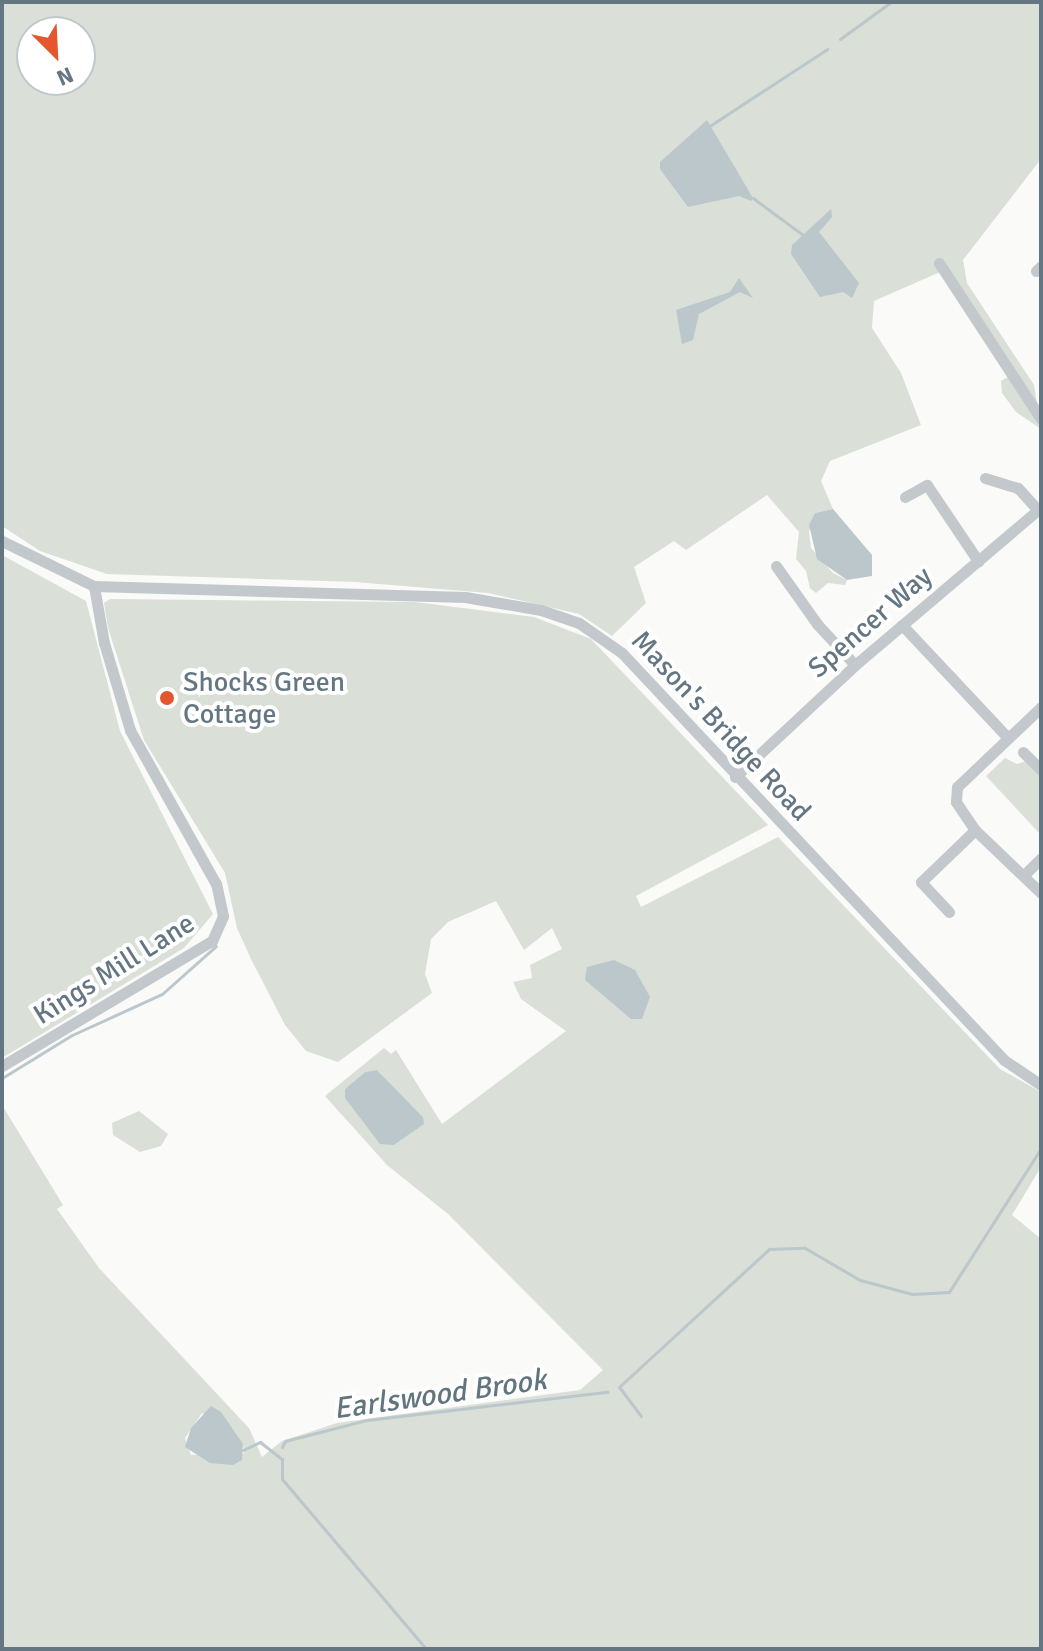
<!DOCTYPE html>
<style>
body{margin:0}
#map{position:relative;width:1043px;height:1651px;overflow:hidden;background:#fafaf8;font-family:Signika,sans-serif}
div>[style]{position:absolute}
.green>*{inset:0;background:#dadfd7}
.water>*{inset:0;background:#bbc7cb}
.stream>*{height:3px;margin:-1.5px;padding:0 1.5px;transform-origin:1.5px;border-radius:1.5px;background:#bbc7cb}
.street>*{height:11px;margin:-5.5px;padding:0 5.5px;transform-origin:5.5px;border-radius:5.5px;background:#c3c8cc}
.dots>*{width:22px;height:22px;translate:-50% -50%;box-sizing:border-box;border:4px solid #fff;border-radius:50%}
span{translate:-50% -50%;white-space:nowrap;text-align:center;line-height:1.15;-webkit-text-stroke:8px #fff;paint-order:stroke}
.street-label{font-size:28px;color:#657683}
.poi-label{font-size:28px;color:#657683}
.left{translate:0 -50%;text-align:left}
.water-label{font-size:30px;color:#60757c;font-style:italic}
.frame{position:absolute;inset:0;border:4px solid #657683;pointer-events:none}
.north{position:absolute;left:16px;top:16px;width:80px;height:80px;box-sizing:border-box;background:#fff;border:2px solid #c1c8cd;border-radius:50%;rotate:156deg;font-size:22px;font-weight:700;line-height:32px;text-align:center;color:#657683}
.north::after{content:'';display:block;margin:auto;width:28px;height:36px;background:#e4572e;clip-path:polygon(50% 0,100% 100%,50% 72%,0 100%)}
</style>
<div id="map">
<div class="green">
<i style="clip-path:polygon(evenodd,2px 2px,1041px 2px,1041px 159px,963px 260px,967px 283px,1034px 385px,1041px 429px,1016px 412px,1002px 393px,1001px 381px,1015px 373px,947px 269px,874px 301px,872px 328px,901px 373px,921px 425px,830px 461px,821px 481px,833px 509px,815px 513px,809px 532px,811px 548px,833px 573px,847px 580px,845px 585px,828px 583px,816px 593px,810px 588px,806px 571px,796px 559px,799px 532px,767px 495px,686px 550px,674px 541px,634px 567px,646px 603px,612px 636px,579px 614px,488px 593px,355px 582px,107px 574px,40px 551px,2px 526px,2px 2px,32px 32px,80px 32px,80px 80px,32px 80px,32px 32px)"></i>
<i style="clip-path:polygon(2px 555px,86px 601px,120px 731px,213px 914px,184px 948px,2px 1058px)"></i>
<i style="clip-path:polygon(evenodd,110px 599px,415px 602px,534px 617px,591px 639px,768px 825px,636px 896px,641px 907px,778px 837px,1000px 1069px,1041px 1092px,1041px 1167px,1012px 1215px,1041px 1239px,1041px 1649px,2px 1649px,2px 1105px,63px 1205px,57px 1209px,99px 1268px,249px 1428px,262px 1457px,282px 1441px,337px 1423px,580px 1390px,603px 1370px,448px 1214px,387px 1165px,325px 1096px,384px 1048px,391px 1054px,396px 1050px,442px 1124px,566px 1031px,521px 999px,513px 982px,532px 978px,530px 965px,562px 949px,552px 928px,524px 950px,496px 901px,448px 922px,431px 939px,425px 974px,432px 993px,338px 1062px,306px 1051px,285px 1025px,251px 959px,237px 928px,225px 873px,144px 740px,108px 628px,104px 603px,110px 599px,377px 1070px,423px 1117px,423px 1124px,394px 1145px,345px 1098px,345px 1089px,365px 1072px,377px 1070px,110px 599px,202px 1413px,243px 1444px,244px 1453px,191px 1455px,185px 1438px,202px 1413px)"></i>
<i style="clip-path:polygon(1005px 758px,1017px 764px,1026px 761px,1041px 777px,1041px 835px,986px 776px)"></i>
<i style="clip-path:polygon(139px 1111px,168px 1134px,161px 1146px,140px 1152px,113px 1135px,112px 1123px)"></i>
</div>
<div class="water">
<i style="clip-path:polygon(707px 120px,753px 198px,751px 201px,739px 196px,688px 207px,660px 169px,660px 162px)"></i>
<i style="clip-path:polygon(831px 209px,832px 217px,819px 232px,859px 283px,852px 298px,843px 292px,820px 297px,791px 254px,792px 245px)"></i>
<i style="clip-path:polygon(739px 278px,753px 298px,740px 292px,699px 314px,693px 340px,682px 344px,676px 310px,730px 292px)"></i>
<i style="clip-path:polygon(833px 509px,872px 555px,872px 576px,847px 580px,817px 559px,809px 525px,815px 513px)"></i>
<i style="clip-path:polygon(614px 960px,635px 970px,650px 997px,642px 1019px,631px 1019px,585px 980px,587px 967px)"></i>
<i style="clip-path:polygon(377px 1070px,423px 1117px,424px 1124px,394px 1145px,380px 1144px,345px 1098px,345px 1089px,365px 1072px)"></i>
<i style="clip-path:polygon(211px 1406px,221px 1412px,243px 1444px,242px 1460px,233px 1465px,210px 1463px,185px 1447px,191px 1428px)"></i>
</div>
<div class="stream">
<i style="left:840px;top:39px;width:63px;rotate:-36deg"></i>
<i style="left:711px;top:125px;width:139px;rotate:-33.2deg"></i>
<i style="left:753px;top:198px;width:62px;rotate:36.5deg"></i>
<i style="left:2px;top:1078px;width:82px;rotate:-31.6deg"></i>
<i style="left:72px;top:1035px;width:99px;rotate:-24.5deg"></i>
<i style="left:162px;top:994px;width:72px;rotate:-41.6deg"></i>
<i style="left:641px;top:1416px;width:36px;rotate:-127deg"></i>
<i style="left:619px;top:1387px;width:204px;rotate:-42.6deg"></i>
<i style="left:769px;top:1249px;width:36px;rotate:-2deg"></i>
<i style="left:805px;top:1248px;width:64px;rotate:30.2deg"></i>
<i style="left:860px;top:1280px;width:54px;rotate:15.1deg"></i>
<i style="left:912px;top:1294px;width:37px;rotate:-3deg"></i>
<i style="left:949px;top:1292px;width:171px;rotate:-57.4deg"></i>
<i style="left:282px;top:1447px;width:7px;rotate:-63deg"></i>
<i style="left:285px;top:1441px;width:85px;rotate:-14.4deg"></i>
<i style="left:367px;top:1420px;width:242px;rotate:-6.7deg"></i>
<i style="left:243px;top:1450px;width:19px;rotate:-25deg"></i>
<i style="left:260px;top:1442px;width:28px;rotate:38deg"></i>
<i style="left:282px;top:1459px;width:20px;rotate:90deg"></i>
<i style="left:282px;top:1479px;width:223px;rotate:49.7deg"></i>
</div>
<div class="street">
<i style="left:939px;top:263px;width:186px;rotate:56.8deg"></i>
<i style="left:1036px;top:271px;width:7px;rotate:-45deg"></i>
<i style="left:985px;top:478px;width:34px;rotate:17deg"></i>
<i style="left:1018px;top:488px;width:30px;rotate:48deg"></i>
<i style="left:905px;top:497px;width:25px;rotate:-29deg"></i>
<i style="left:927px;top:485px;width:92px;rotate:56.1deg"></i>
<i style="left:2px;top:541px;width:102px;rotate:26.1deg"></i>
<i style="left:94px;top:586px;width:371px;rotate:1.7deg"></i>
<i style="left:465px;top:597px;width:77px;rotate:9.7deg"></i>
<i style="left:541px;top:610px;width:40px;rotate:18.9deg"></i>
<i style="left:579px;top:623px;width:52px;rotate:34.9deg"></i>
<i style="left:622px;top:653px;width:558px;rotate:46.81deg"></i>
<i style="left:1004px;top:1060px;width:45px;rotate:34deg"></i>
<i style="left:776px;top:566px;width:72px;rotate:54.6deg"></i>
<i style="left:818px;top:625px;width:54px;rotate:47.2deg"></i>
<i style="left:902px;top:625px;width:155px;rotate:46.8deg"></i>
<i style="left:1041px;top:707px;width:116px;rotate:136.4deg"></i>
<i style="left:957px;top:787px;width:15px;rotate:94deg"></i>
<i style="left:956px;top:802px;width:34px;rotate:56deg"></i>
<i style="left:975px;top:830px;width:91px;rotate:43.7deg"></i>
<i style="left:1023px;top:752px;width:25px;rotate:45deg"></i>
<i style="left:735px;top:777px;width:164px;rotate:-43deg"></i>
<i style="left:855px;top:665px;width:244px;rotate:-40.3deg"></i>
<i style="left:1024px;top:875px;width:24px;rotate:-45deg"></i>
<i style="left:949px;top:912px;width:41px;rotate:-133deg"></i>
<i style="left:921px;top:882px;width:75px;rotate:-43.9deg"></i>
<i style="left:2px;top:1066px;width:244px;rotate:-30.8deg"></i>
<i style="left:212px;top:941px;width:27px;rotate:-66deg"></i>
<i style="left:223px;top:916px;width:33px;rotate:-102deg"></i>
<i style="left:216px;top:884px;width:176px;rotate:-119.2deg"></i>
<i style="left:130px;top:730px;width:91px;rotate:-106.6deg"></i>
<i style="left:104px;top:643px;width:58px;rotate:-100deg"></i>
</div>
<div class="dots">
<i style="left:167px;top:698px;background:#e4572e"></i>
</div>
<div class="street-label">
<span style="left:870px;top:622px;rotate:-41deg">Spencer Way</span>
<span style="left:721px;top:726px;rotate:47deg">Mason's Bridge Road</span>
<span style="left:114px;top:969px;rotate:-32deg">Kings Mill Lane</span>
</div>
<div class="poi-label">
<span class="left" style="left:183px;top:698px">Shocks Green<br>Cottage</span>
</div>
<div class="water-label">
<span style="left:440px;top:1395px;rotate:-8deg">Earlswood Brook</span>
</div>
<div class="frame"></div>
<div class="north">N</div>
</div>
